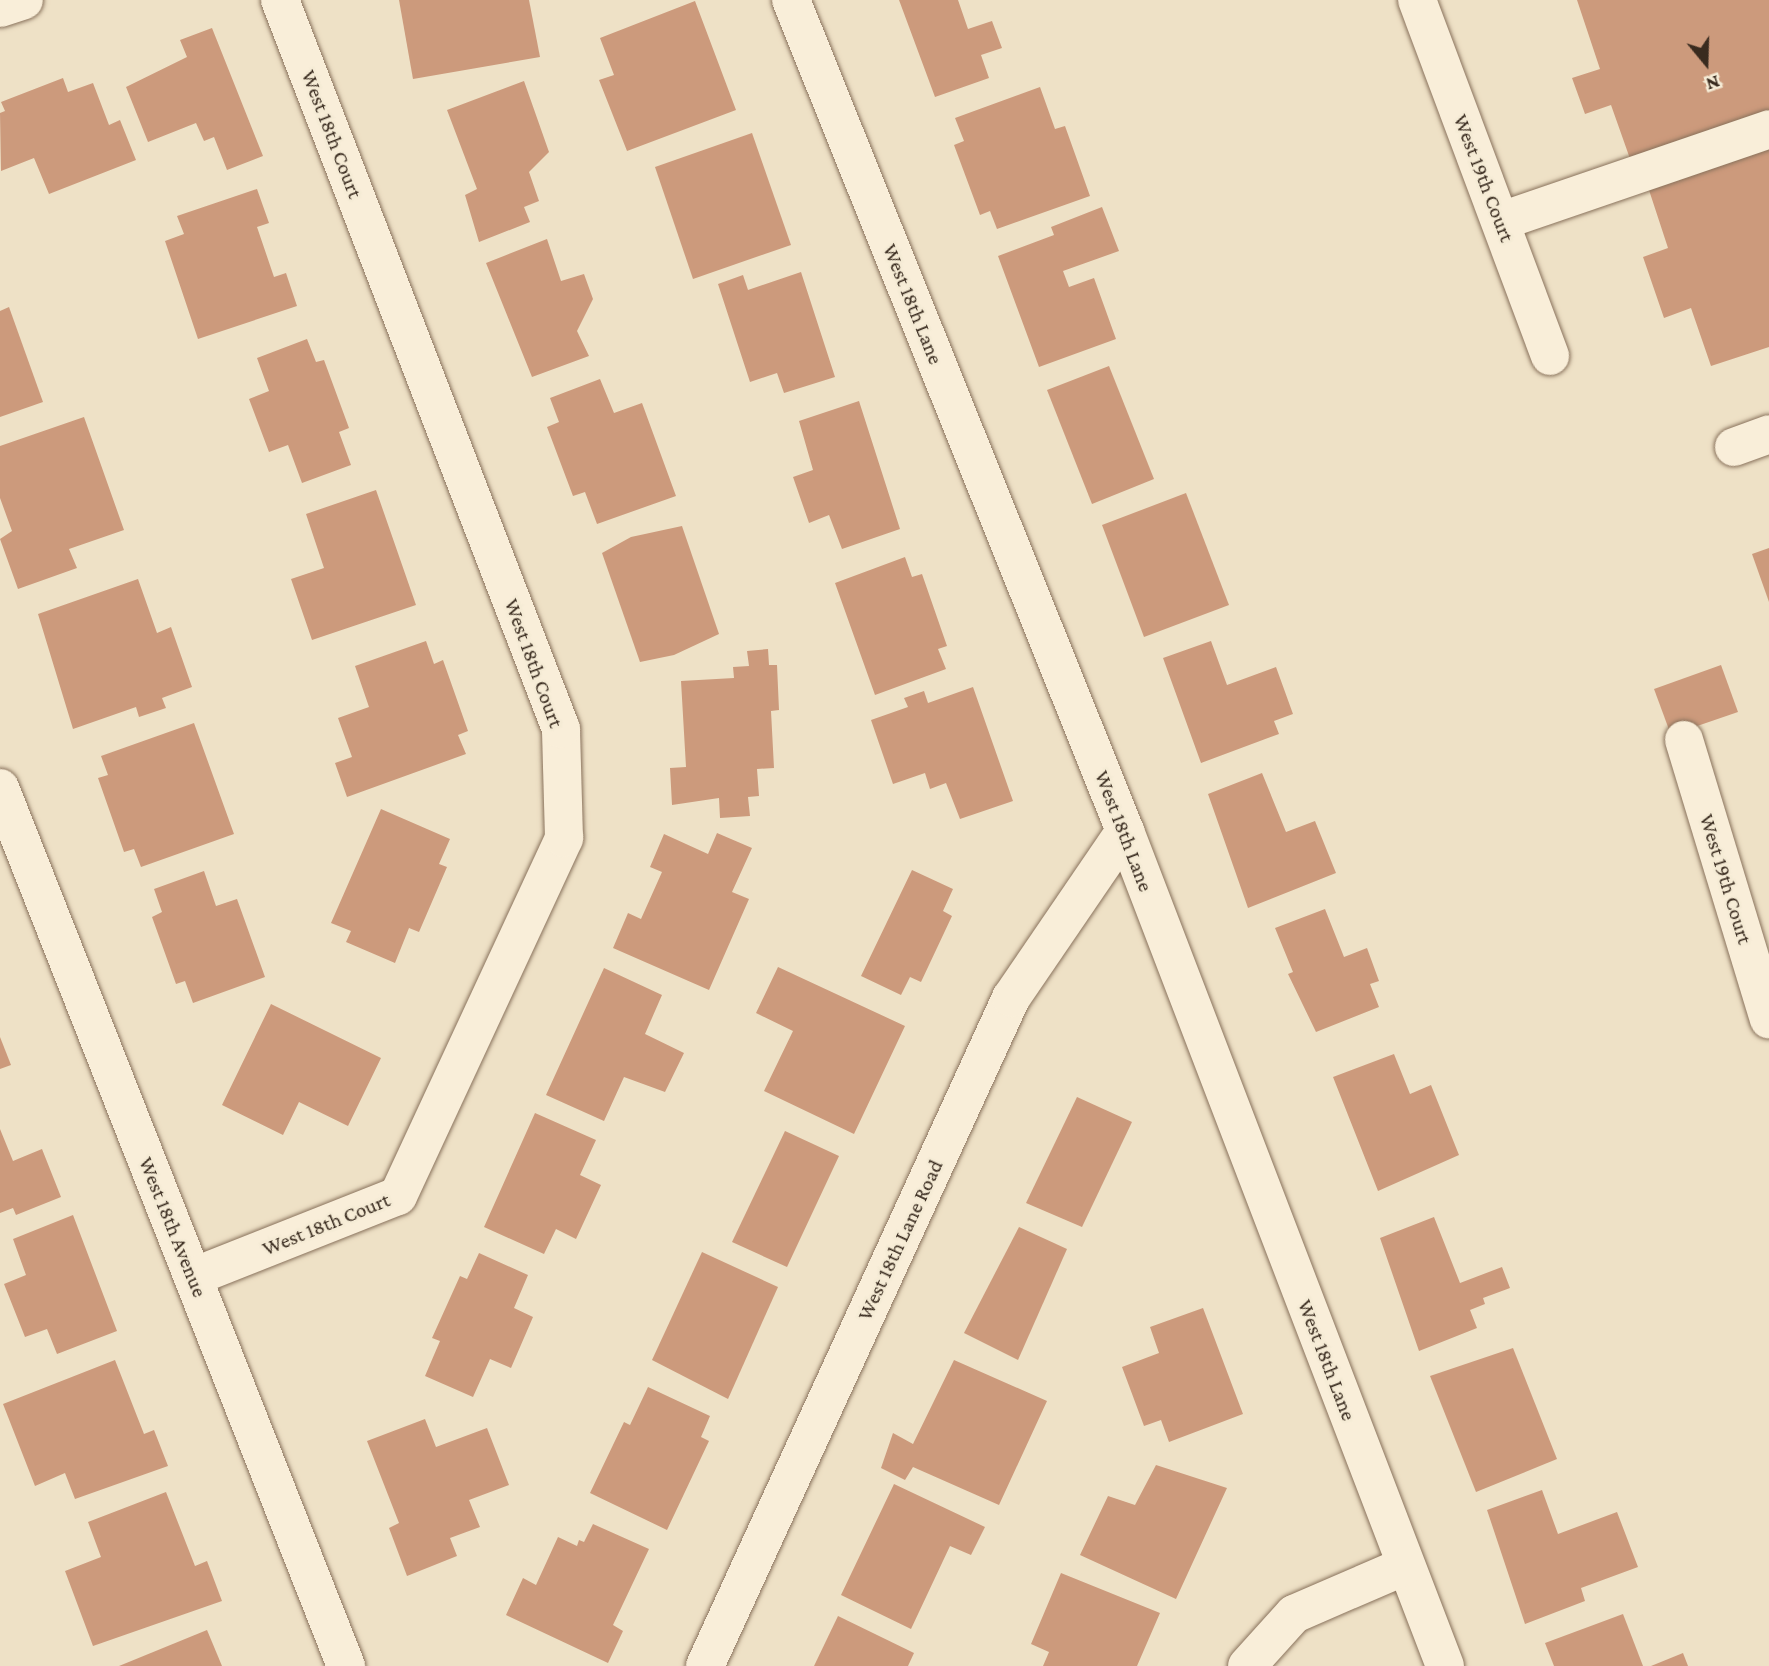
<!DOCTYPE html>
<style>
body{margin:0}
#map{position:relative;width:1769px;height:1666px;overflow:hidden;background:#eee1c6;font-family:"Crimson Pro",serif}
div>[style]{position:absolute}
.building>*{inset:0;background:#cc9a7c}
.roads{filter:drop-shadow(0 0 2px #89725c) drop-shadow(0 0 2px #89725c)}
.minor>*{height:38px;margin:-19px;padding:0 19px;transform-origin:19px;border-radius:19px;background:#f9eed9}
span{translate:-50% -50%;white-space:nowrap;text-align:center;line-height:1.15;-webkit-text-stroke:5px #f5ebd5;paint-order:stroke}
.street-label{font-size:21px;color:#392b1f}
.north{position:absolute;left:1671px;top:28px;width:70px;height:70px;-webkit-text-stroke:5px #f5ebd5;paint-order:stroke;rotate:161deg;font-size:19px;font-weight:700;line-height:28px;text-align:center;color:#392b1f}
.north::after{content:'';display:block;margin:auto;width:24px;height:32px;background:#392b1f;clip-path:polygon(50% 0,100% 100%,50% 72%,0 100%)}
</style>
<div id="map">
<div class="building">
<i style="clip-path:polygon(399px 0,529px 0,540px 57px,413px 79px)"></i>
<i style="clip-path:polygon(899px 0,958px 0,968px 29px,992px 21px,1002px 48px,981px 55px,989px 78px,935px 97px)"></i>
<i style="clip-path:polygon(1577px 0,1769px 0,1769px 124px,1634px 170px,1611px 105px,1585px 114px,1572px 78px,1600px 69px)"></i>
<i style="clip-path:polygon(695px 1px,736px 110px,627px 151px,599px 80px,614px 75px,600px 38px)"></i>
<i style="clip-path:polygon(212px 28px,263px 156px,227px 170px,214px 137px,204px 141px,196px 123px,148px 142px,126px 87px,187px 57px,180px 40px)"></i>
<i style="clip-path:polygon(63px 78px,68px 92px,93px 83px,109px 125px,120px 120px,136px 160px,49px 194px,34px 158px,1px 171px,0 113px,5px 111px,1px 102px)"></i>
<i style="clip-path:polygon(524px 81px,549px 152px,529px 172px,539px 201px,524px 207px,530px 222px,479px 242px,465px 195px,477px 189px,447px 110px)"></i>
<i style="clip-path:polygon(1040px 87px,1055px 129px,1065px 126px,1090px 196px,997px 229px,990px 211px,980px 215px,954px 145px,964px 141px,955px 118px)"></i>
<i style="clip-path:polygon(752px 133px,791px 245px,693px 279px,655px 167px)"></i>
<i style="clip-path:polygon(1769px 145px,1769px 347px,1711px 366px,1691px 308px,1664px 318px,1643px 257px,1668px 248px,1648px 187px)"></i>
<i style="clip-path:polygon(257px 189px,269px 223px,257px 227px,274px 277px,286px 273px,297px 306px,198px 339px,165px 241px,184px 234px,177px 216px)"></i>
<i style="clip-path:polygon(1102px 207px,1119px 251px,1063px 271px,1069px 287px,1094px 278px,1116px 339px,1039px 367px,998px 256px,1054px 235px,1051px 227px)"></i>
<i style="clip-path:polygon(547px 239px,561px 281px,584px 274px,593px 299px,577px 331px,589px 356px,532px 377px,486px 263px)"></i>
<i style="clip-path:polygon(801px 272px,835px 377px,784px 393px,777px 373px,750px 382px,718px 284px,743px 275px,748px 290px)"></i>
<i style="clip-path:polygon(9px 307px,43px 402px,0 417px,0 311px)"></i>
<i style="clip-path:polygon(307px 339px,316px 362px,324px 360px,349px 428px,339px 432px,351px 465px,302px 483px,288px 445px,269px 452px,249px 399px,269px 391px,257px 358px)"></i>
<i style="clip-path:polygon(1109px 366px,1154px 479px,1092px 504px,1047px 390px)"></i>
<i style="clip-path:polygon(600px 379px,614px 413px,642px 403px,676px 496px,597px 524px,585px 492px,573px 496px,547px 427px,559px 422px,550px 398px)"></i>
<i style="clip-path:polygon(859px 401px,900px 529px,842px 549px,829px 515px,809px 523px,793px 477px,813px 470px,799px 421px)"></i>
<i style="clip-path:polygon(84px 417px,124px 530px,69px 549px,77px 568px,18px 589px,0 539px,12px 531px,0 498px,0 446px)"></i>
<i style="clip-path:polygon(376px 490px,416px 605px,312px 640px,291px 579px,324px 568px,306px 514px)"></i>
<i style="clip-path:polygon(1186px 493px,1229px 605px,1144px 637px,1102px 525px)"></i>
<i style="clip-path:polygon(682px 526px,719px 634px,674px 655px,640px 662px,602px 553px,631px 537px)"></i>
<i style="clip-path:polygon(1769px 548px,1769px 602px,1752px 554px)"></i>
<i style="clip-path:polygon(905px 557px,912px 577px,922px 574px,947px 646px,938px 649px,946px 669px,875px 695px,835px 583px)"></i>
<i style="clip-path:polygon(138px 579px,157px 633px,171px 627px,192px 687px,162px 698px,166px 708px,139px 717px,136px 707px,73px 729px,38px 614px)"></i>
<i style="clip-path:polygon(426px 641px,434px 664px,443px 660px,468px 731px,458px 735px,466px 754px,347px 797px,335px 763px,352px 757px,338px 718px,369px 707px,355px 666px)"></i>
<i style="clip-path:polygon(1211px 641px,1227px 685px,1276px 667px,1293px 714px,1274px 721px,1279px 734px,1201px 763px,1163px 658px)"></i>
<i style="clip-path:polygon(768px 649px,769px 665px,777px 665px,779px 710px,771px 711px,774px 768px,757px 769px,759px 796px,748px 797px,750px 816px,720px 818px,719px 798px,672px 805px,670px 768px,686px 767px,681px 681px,734px 678px,733px 667px,749px 666px,747px 651px)"></i>
<i style="clip-path:polygon(1721px 665px,1738px 712px,1671px 735px,1654px 689px)"></i>
<i style="clip-path:polygon(973px 687px,1013px 801px,960px 819px,946px 783px,930px 789px,925px 773px,893px 784px,871px 720px,908px 707px,904px 698px,924px 691px,928px 703px)"></i>
<i style="clip-path:polygon(194px 723px,234px 834px,141px 867px,134px 849px,124px 852px,98px 778px,108px 775px,101px 756px)"></i>
<i style="clip-path:polygon(1262px 773px,1286px 832px,1315px 821px,1336px 873px,1248px 908px,1208px 794px)"></i>
<i style="clip-path:polygon(381px 809px,450px 839px,439px 864px,447px 867px,419px 932px,409px 928px,395px 963px,346px 942px,351px 931px,331px 923px)"></i>
<i style="clip-path:polygon(717px 833px,752px 848px,732px 892px,749px 899px,709px 990px,613px 948px,628px 913px,641px 919px,662px 872px,650px 867px,664px 834px,708px 854px)"></i>
<i style="clip-path:polygon(912px 870px,953px 889px,943px 911px,952px 916px,921px 982px,910px 977px,901px 995px,861px 976px)"></i>
<i style="clip-path:polygon(204px 871px,216px 906px,237px 899px,265px 977px,193px 1003px,185px 981px,176px 984px,152px 917px,162px 912px,154px 889px)"></i>
<i style="clip-path:polygon(1325px 909px,1344px 957px,1367px 948px,1379px 981px,1370px 984px,1379px 1007px,1316px 1032px,1288px 974px,1293px 972px,1275px 928px)"></i>
<i style="clip-path:polygon(778px 967px,905px 1026px,854px 1134px,764px 1091px,793px 1031px,756px 1013px)"></i>
<i style="clip-path:polygon(604px 968px,662px 995px,645px 1034px,684px 1053px,665px 1092px,624px 1077px,604px 1121px,546px 1095px)"></i>
<i style="clip-path:polygon(271px 1004px,381px 1058px,348px 1126px,299px 1102px,283px 1135px,222px 1105px)"></i>
<i style="clip-path:polygon(0 1037px,11px 1065px,0 1069px)"></i>
<i style="clip-path:polygon(1394px 1054px,1410px 1094px,1431px 1085px,1459px 1155px,1378px 1191px,1333px 1077px)"></i>
<i style="clip-path:polygon(1077px 1097px,1132px 1122px,1082px 1227px,1026px 1203px)"></i>
<i style="clip-path:polygon(535px 1113px,596px 1140px,580px 1175px,601px 1185px,576px 1239px,556px 1229px,544px 1254px,484px 1227px)"></i>
<i style="clip-path:polygon(0 1129px,13px 1161px,42px 1149px,61px 1197px,16px 1215px,13px 1208px,0 1213px)"></i>
<i style="clip-path:polygon(785px 1131px,839px 1156px,787px 1267px,732px 1242px)"></i>
<i style="clip-path:polygon(73px 1215px,117px 1331px,57px 1354px,47px 1329px,25px 1337px,4px 1284px,26px 1275px,13px 1239px)"></i>
<i style="clip-path:polygon(1434px 1217px,1460px 1283px,1502px 1267px,1510px 1288px,1483px 1298px,1485px 1304px,1470px 1310px,1477px 1328px,1419px 1351px,1380px 1238px)"></i>
<i style="clip-path:polygon(1019px 1227px,1067px 1249px,1018px 1360px,964px 1333px)"></i>
<i style="clip-path:polygon(702px 1252px,778px 1287px,728px 1399px,652px 1360px)"></i>
<i style="clip-path:polygon(479px 1253px,528px 1275px,514px 1308px,533px 1317px,511px 1368px,490px 1359px,473px 1397px,425px 1376px,440px 1341px,432px 1338px,460px 1276px,467px 1279px)"></i>
<i style="clip-path:polygon(1203px 1308px,1243px 1414px,1169px 1442px,1161px 1420px,1144px 1426px,1122px 1367px,1159px 1353px,1150px 1327px)"></i>
<i style="clip-path:polygon(1513px 1348px,1557px 1459px,1476px 1492px,1430px 1376px)"></i>
<i style="clip-path:polygon(115px 1360px,144px 1434px,154px 1430px,168px 1466px,75px 1499px,65px 1473px,35px 1486px,3px 1404px)"></i>
<i style="clip-path:polygon(954px 1360px,1047px 1401px,999px 1505px,913px 1467px,905px 1480px,881px 1468px,893px 1433px,913px 1444px)"></i>
<i style="clip-path:polygon(648px 1387px,710px 1416px,701px 1437px,709px 1441px,667px 1530px,590px 1493px,624px 1422px,630px 1425px)"></i>
<i style="clip-path:polygon(425px 1419px,436px 1447px,487px 1428px,509px 1485px,469px 1500px,480px 1527px,450px 1538px,457px 1556px,407px 1576px,389px 1528px,399px 1523px,367px 1441px)"></i>
<i style="clip-path:polygon(1156px 1465px,1227px 1488px,1176px 1599px,1080px 1555px,1108px 1496px,1135px 1505px)"></i>
<i style="clip-path:polygon(894px 1484px,985px 1527px,971px 1555px,950px 1546px,911px 1629px,841px 1595px)"></i>
<i style="clip-path:polygon(1542px 1490px,1558px 1534px,1617px 1512px,1638px 1567px,1581px 1588px,1585px 1601px,1525px 1624px,1487px 1510px)"></i>
<i style="clip-path:polygon(166px 1492px,195px 1566px,207px 1561px,222px 1601px,93px 1646px,65px 1571px,101px 1557px,88px 1522px)"></i>
<i style="clip-path:polygon(593px 1524px,649px 1549px,613px 1625px,623px 1631px,608px 1663px,506px 1615px,523px 1578px,536px 1585px,558px 1537px,577px 1546px,579px 1540px,584px 1542px)"></i>
<i style="clip-path:polygon(1061px 1573px,1160px 1613px,1137px 1666px,1043px 1666px,1049px 1652px,1031px 1644px)"></i>
<i style="clip-path:polygon(1623px 1614px,1643px 1666px,1554px 1666px,1545px 1643px)"></i>
<i style="clip-path:polygon(838px 1616px,914px 1653px,908px 1666px,814px 1666px)"></i>
<i style="clip-path:polygon(207px 1630px,222px 1666px,119px 1666px)"></i>
<i style="clip-path:polygon(1683px 1653px,1688px 1666px,1651px 1666px)"></i>
</div>
<div class="roads">
<div class="minor">
<i style="left:791px;top:0;width:896px;rotate:68.1deg"></i>
<i style="left:1125px;top:831px;width:894px;rotate:69.03deg"></i>
<i style="left:1417px;top:0;width:380px;rotate:69.5deg"></i>
<i style="left:0;top:8px;width:25px;rotate:-18deg"></i>
<i style="left:1501px;top:221px;width:283px;rotate:-18.9deg"></i>
<i style="left:1734px;top:447px;width:37px;rotate:-20deg"></i>
<i style="left:1684px;top:740px;width:292px;rotate:73.1deg"></i>
<i style="left:0;top:788px;width:944px;rotate:68.49deg"></i>
<i style="left:193px;top:1277px;width:220px;rotate:-21.6deg"></i>
<i style="left:398px;top:1196px;width:395px;rotate:-65.1deg"></i>
<i style="left:564px;top:838px;width:109px;rotate:-91.6deg"></i>
<i style="left:561px;top:729px;width:781px;rotate:-111.08deg"></i>
<i style="left:705px;top:1666px;width:735px;rotate:-65.39deg"></i>
<i style="left:1011px;top:998px;width:202px;rotate:-55.7deg"></i>
<i style="left:1247px;top:1666px;width:70px;rotate:-47.9deg"></i>
<i style="left:1294px;top:1614px;width:121px;rotate:-23.4deg"></i>
</div>
</div>
<div class="street-label">
<span style="left:332px;top:134px;rotate:69deg">West 18th Court</span>
<span style="left:1484px;top:178px;rotate:69deg">West 19th Court</span>
<span style="left:913px;top:304px;rotate:68deg">West 18th Lane</span>
<span style="left:534px;top:663px;rotate:70deg">West 18th Court</span>
<span style="left:1124px;top:831px;rotate:69deg">West 18th Lane</span>
<span style="left:1726px;top:879px;rotate:73deg">West 19th Court</span>
<span style="left:326px;top:1224px;rotate:-22deg">West 18th Court</span>
<span style="left:173px;top:1227px;rotate:68deg">West 18th Avenue</span>
<span style="left:900px;top:1240px;rotate:-65deg">West 18th Lane Road</span>
<span style="left:1327px;top:1360px;rotate:69deg">West 18th Lane</span>
</div>
<div class="north">N</div>
</div>
